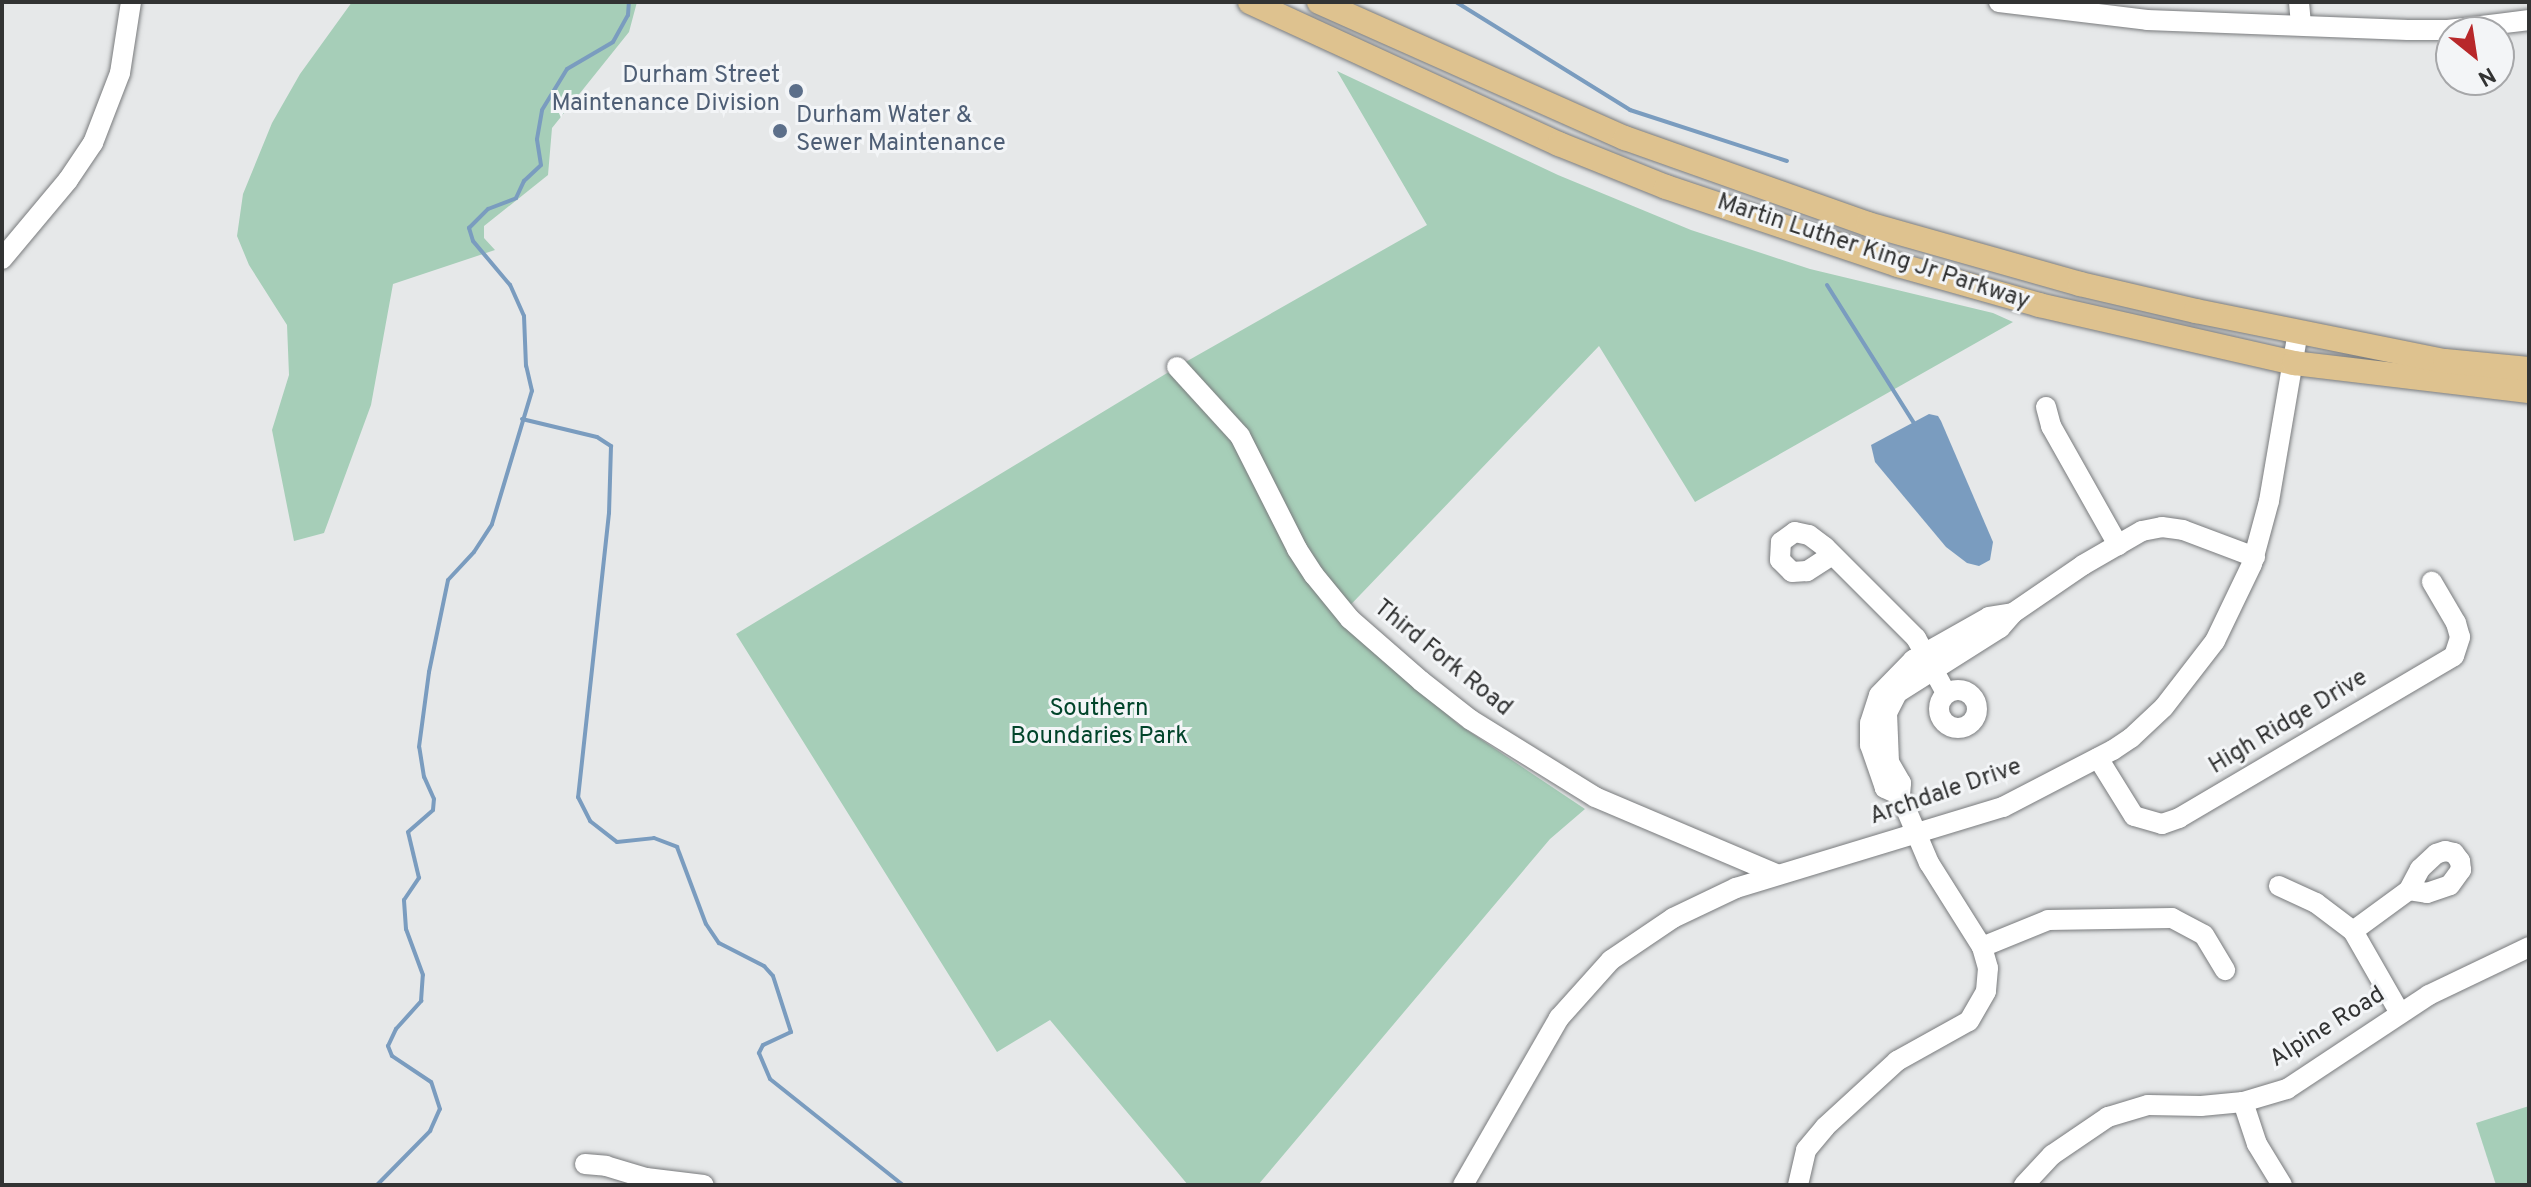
<!DOCTYPE html>
<style>
body{margin:0}
#map{position:relative;width:2531px;height:1187px;overflow:hidden;background:#e6e8e9;font-family:Overpass,sans-serif}
div>[style]{position:absolute}
.green>*{inset:0;background:#a6ceb8}
.water>*{inset:0;background:#7a9cbf}
.stream>*{height:4px;margin:-2px;padding:0 2px;transform-origin:2px;border-radius:2px;background:#7a9cbf}
.roads{filter:drop-shadow(0 0 2px #797b7d) drop-shadow(0 0 2px #797b7d)}
.minor>*{height:20px;margin:-10px;padding:0 10px;transform-origin:10px;border-radius:10px;background:#fff}
.minor>.ring{margin:-10px;padding:0;box-sizing:content-box;background:none;border:20px solid #fff;border-radius:50%}
.major>*{height:24px;margin:-12px;padding:0 12px;transform-origin:12px;border-radius:12px;background:#dec28f}
.dots>*{width:22px;height:22px;translate:-50% -50%;box-sizing:border-box;border:4px solid #f3f5f7;border-radius:50%}
span{translate:-50% -50%;white-space:nowrap;text-align:center;line-height:1.15;-webkit-text-stroke:6px #f3f5f7;paint-order:stroke}
.service-label{font-size:24px;color:#4e5e75}
.right{translate:-100% -50%;text-align:right}
.left{translate:0 -50%;text-align:left}
.street-label{font-size:24px;color:#323333}
.park-label{font-size:24px;color:#01442a}
.frame{position:absolute;inset:0;border:4px solid #323333;pointer-events:none}
.north{position:absolute;left:2435px;top:16px;width:80px;height:80px;box-sizing:border-box;background:#f3f5f7;border:2px solid #a6a7a9;border-radius:50%;rotate:150deg;font-size:22px;font-weight:700;line-height:32px;text-align:center;color:#323333}
.north::after{content:'';display:block;margin:auto;width:28px;height:36px;background:#b8282a;clip-path:polygon(50% 0,100% 100%,50% 72%,0 100%)}
</style>
<div id="map">
<div class="green">
<i style="clip-path:polygon(352px 2px,637px 2px,629px 32px,552px 128px,548px 175px,484px 226px,484px 238px,495px 250px,393px 284px,371px 405px,324px 533px,294px 541px,272px 430px,289px 375px,287px 325px,249px 265px,237px 236px,243px 194px,272px 123px,300px 74px)"></i>
<i style="clip-path:polygon(1337px 71px,1558px 175px,1691px 230px,1810px 269px,1993px 313px,2013px 322px,1695px 502px,1599px 346px,1337px 619px,1458px 724px,1585px 809px,1550px 839px,1258px 1185px,1188px 1185px,1050px 1020px,997px 1052px,736px 634px,1182px 364px,1427px 225px)"></i>
<i style="clip-path:polygon(2529px 1106px,2529px 1185px,2496px 1185px,2476px 1123px)"></i>
</div>
<div class="water">
<i style="clip-path:polygon(1929px 414px,1938px 416px,1941px 421px,1993px 542px,1990px 560px,1979px 566px,1967px 563px,1946px 547px,1875px 462px,1871px 445px)"></i>
</div>
<div class="stream">
<i style="left:1456px;top:2px;width:205px;rotate:31.8deg"></i>
<i style="left:1630px;top:110px;width:165px;rotate:18deg"></i>
<i style="left:1827px;top:285px;width:165px;rotate:57.8deg"></i>
<i style="left:522px;top:419px;width:77px;rotate:13.5deg"></i>
<i style="left:597px;top:437px;width:17px;rotate:33deg"></i>
<i style="left:611px;top:446px;width:67px;rotate:91.7deg"></i>
<i style="left:609px;top:513px;width:286px;rotate:96.2deg"></i>
<i style="left:578px;top:797px;width:27px;rotate:63deg"></i>
<i style="left:590px;top:821px;width:34px;rotate:38deg"></i>
<i style="left:617px;top:842px;width:37px;rotate:-6deg"></i>
<i style="left:654px;top:838px;width:25px;rotate:21deg"></i>
<i style="left:677px;top:847px;width:82px;rotate:69.4deg"></i>
<i style="left:706px;top:924px;width:23px;rotate:56deg"></i>
<i style="left:719px;top:943px;width:51px;rotate:27.1deg"></i>
<i style="left:764px;top:966px;width:13px;rotate:48deg"></i>
<i style="left:773px;top:976px;width:59px;rotate:72.2deg"></i>
<i style="left:791px;top:1032px;width:31px;rotate:155deg"></i>
<i style="left:763px;top:1045px;width:9px;rotate:117deg"></i>
<i style="left:759px;top:1053px;width:28px;rotate:67deg"></i>
<i style="left:770px;top:1079px;width:170px;rotate:38.6deg"></i>
<i style="left:377px;top:1185px;width:76px;rotate:-45.5deg"></i>
<i style="left:430px;top:1131px;width:24px;rotate:-66deg"></i>
<i style="left:440px;top:1109px;width:28px;rotate:-108deg"></i>
<i style="left:431px;top:1082px;width:47px;rotate:-146.3deg"></i>
<i style="left:392px;top:1056px;width:11px;rotate:-112deg"></i>
<i style="left:388px;top:1046px;width:19px;rotate:-65deg"></i>
<i style="left:396px;top:1029px;width:38px;rotate:-48deg"></i>
<i style="left:421px;top:1001px;width:26px;rotate:-86deg"></i>
<i style="left:423px;top:975px;width:49px;rotate:-110.3deg"></i>
<i style="left:406px;top:929px;width:29px;rotate:-94deg"></i>
<i style="left:404px;top:900px;width:27px;rotate:-56deg"></i>
<i style="left:419px;top:878px;width:47px;rotate:-103.4deg"></i>
<i style="left:408px;top:832px;width:33px;rotate:-41deg"></i>
<i style="left:433px;top:810px;width:11px;rotate:-85deg"></i>
<i style="left:434px;top:799px;width:24px;rotate:-114deg"></i>
<i style="left:424px;top:777px;width:30px;rotate:-99deg"></i>
<i style="left:419px;top:747px;width:76px;rotate:-82.4deg"></i>
<i style="left:429px;top:672px;width:94px;rotate:-78.3deg"></i>
<i style="left:448px;top:580px;width:38px;rotate:-47deg"></i>
<i style="left:474px;top:552px;width:33px;rotate:-57deg"></i>
<i style="left:492px;top:524px;width:139px;rotate:-73.3deg"></i>
<i style="left:532px;top:391px;width:26px;rotate:-103deg"></i>
<i style="left:526px;top:366px;width:50px;rotate:-92.3deg"></i>
<i style="left:524px;top:316px;width:34px;rotate:-114deg"></i>
<i style="left:510px;top:285px;width:57px;rotate:-130.1deg"></i>
<i style="left:473px;top:241px;width:14px;rotate:-107deg"></i>
<i style="left:469px;top:228px;width:27px;rotate:-45deg"></i>
<i style="left:488px;top:209px;width:30px;rotate:-21deg"></i>
<i style="left:516px;top:198px;width:19px;rotate:-65deg"></i>
<i style="left:524px;top:181px;width:23px;rotate:-43deg"></i>
<i style="left:541px;top:165px;width:26px;rotate:-99deg"></i>
<i style="left:537px;top:139px;width:29px;rotate:-80deg"></i>
<i style="left:542px;top:110px;width:48px;rotate:-58.6deg"></i>
<i style="left:567px;top:69px;width:53px;rotate:-30.4deg"></i>
<i style="left:613px;top:42px;width:31px;rotate:-61deg"></i>
<i style="left:628px;top:15px;width:13px;rotate:-86deg"></i>
</div>
<div class="roads">
<div class="minor">
<i style="left:1999px;top:2px;width:149px;rotate:6.9deg"></i>
<i style="left:2147px;top:20px;width:261px;rotate:2.2deg"></i>
<i style="left:2408px;top:30px;width:40px"></i>
<i style="left:2448px;top:30px;width:82px;rotate:-7deg"></i>
<i style="left:2299px;top:2px;width:23px;rotate:85deg"></i>
<i style="left:2px;top:259px;width:103px;rotate:-50.1deg"></i>
<i style="left:68px;top:180px;width:45px;rotate:-56deg"></i>
<i style="left:93px;top:143px;width:75px;rotate:-68.9deg"></i>
<i style="left:120px;top:73px;width:72px;rotate:-81.2deg"></i>
<i style="left:1177px;top:367px;width:93px;rotate:47.6deg"></i>
<i style="left:1240px;top:436px;width:127px;rotate:63.2deg"></i>
<i style="left:1297px;top:549px;width:31px;rotate:57deg"></i>
<i style="left:1314px;top:575px;width:57px;rotate:50.7deg"></i>
<i style="left:1350px;top:619px;width:94px;rotate:41.1deg"></i>
<i style="left:1421px;top:681px;width:63px;rotate:38deg"></i>
<i style="left:1471px;top:720px;width:146px;rotate:31.8deg"></i>
<i style="left:1595px;top:797px;width:197px;rotate:23deg"></i>
<i style="left:2046px;top:407px;width:20px;rotate:75deg"></i>
<i style="left:2051px;top:426px;width:137px;rotate:60.6deg"></i>
<i style="left:1832px;top:555px;width:30px;rotate:147deg"></i>
<i style="left:1807px;top:571px;width:15px;rotate:176deg"></i>
<i style="left:1792px;top:572px;width:17px;rotate:-135deg"></i>
<i style="left:1780px;top:560px;width:18px;rotate:-87deg"></i>
<i style="left:1781px;top:542px;width:17px;rotate:-36deg"></i>
<i style="left:1795px;top:532px;width:14px;rotate:12deg"></i>
<i style="left:1809px;top:535px;width:20px;rotate:37deg"></i>
<i style="left:1825px;top:547px;width:129px;rotate:45deg"></i>
<i style="left:1916px;top:638px;width:63px;rotate:61.4deg"></i>
<i class="ring" style="left:1939px;top:690px;width:18px;height:18px"></i>
<i style="left:2098px;top:758px;width:68px;rotate:58.2deg"></i>
<i style="left:2134px;top:816px;width:29px;rotate:16deg"></i>
<i style="left:2162px;top:824px;width:18px;rotate:-19deg"></i>
<i style="left:2179px;top:818px;width:319px;rotate:-30.5deg"></i>
<i style="left:2454px;top:656px;width:20px;rotate:-72deg"></i>
<i style="left:2460px;top:637px;width:15px;rotate:-106deg"></i>
<i style="left:2456px;top:623px;width:48px;rotate:-120.3deg"></i>
<i style="left:1900px;top:795px;width:17px;rotate:-155deg"></i>
<i style="left:1885px;top:788px;width:46px;rotate:-109.2deg"></i>
<i style="left:1870px;top:745px;width:22px;rotate:-90deg"></i>
<i style="left:1870px;top:723px;width:29px;rotate:-72deg"></i>
<i style="left:1879px;top:695px;width:49px;rotate:-45.8deg"></i>
<i style="left:1913px;top:660px;width:87px;rotate:-29.5deg"></i>
<i style="left:1989px;top:617px;width:24px;rotate:-9deg"></i>
<i style="left:2279px;top:886px;width:41px;rotate:24.7deg"></i>
<i style="left:2316px;top:903px;width:46px;rotate:37.1deg"></i>
<i style="left:2353px;top:931px;width:95px;rotate:60.2deg"></i>
<i style="left:2353px;top:931px;width:69px;rotate:-36.2deg"></i>
<i style="left:2409px;top:890px;width:18px;rotate:9deg"></i>
<i style="left:2427px;top:893px;width:24px;rotate:-19deg"></i>
<i style="left:2450px;top:885px;width:19px;rotate:-54deg"></i>
<i style="left:2461px;top:870px;width:9px;rotate:-96deg"></i>
<i style="left:2460px;top:861px;width:10px;rotate:-127deg"></i>
<i style="left:2454px;top:853px;width:9px;rotate:-167deg"></i>
<i style="left:2445px;top:851px;width:9px;rotate:162deg"></i>
<i style="left:2436px;top:854px;width:22px;rotate:137deg"></i>
<i style="left:2420px;top:869px;width:24px;rotate:118deg"></i>
<i style="left:1982px;top:947px;width:71px;rotate:-22.2deg"></i>
<i style="left:2048px;top:920px;width:124px;rotate:-0.9deg"></i>
<i style="left:2172px;top:918px;width:36px;rotate:28deg"></i>
<i style="left:2204px;top:935px;width:41px;rotate:59deg"></i>
<i style="left:2243px;top:1102px;width:44px;rotate:71.6deg"></i>
<i style="left:2257px;top:1144px;width:48px;rotate:58.6deg"></i>
<i style="left:585px;top:1164px;width:21px;rotate:5deg"></i>
<i style="left:606px;top:1166px;width:42px;rotate:16.7deg"></i>
<i style="left:646px;top:1178px;width:58px;rotate:6.9deg"></i>
<i style="left:1463px;top:1185px;width:193px;rotate:-60.1deg"></i>
<i style="left:1559px;top:1018px;width:78px;rotate:-48.1deg"></i>
<i style="left:1611px;top:960px;width:75px;rotate:-34.1deg"></i>
<i style="left:1673px;top:918px;width:70px;rotate:-25.5deg"></i>
<i style="left:1736px;top:888px;width:279px;rotate:-16.9deg"></i>
<i style="left:2003px;top:807px;width:124px;rotate:-27.4deg"></i>
<i style="left:2113px;top:750px;width:22px;rotate:-34deg"></i>
<i style="left:2131px;top:738px;width:45px;rotate:-43.2deg"></i>
<i style="left:2164px;top:707px;width:83px;rotate:-52.3deg"></i>
<i style="left:2215px;top:641px;width:85px;rotate:-64.3deg"></i>
<i style="left:2252px;top:564px;width:65px;rotate:-74.9deg"></i>
<i style="left:2269px;top:501px;width:171px;rotate:-80.3deg"></i>
<i style="left:1798px;top:1185px;width:36px;rotate:-77deg"></i>
<i style="left:1806px;top:1150px;width:30px;rotate:-50deg"></i>
<i style="left:1825px;top:1127px;width:98px;rotate:-42.5deg"></i>
<i style="left:1897px;top:1061px;width:82px;rotate:-29.1deg"></i>
<i style="left:1969px;top:1021px;width:34px;rotate:-60deg"></i>
<i style="left:1986px;top:991px;width:23px;rotate:-85deg"></i>
<i style="left:1988px;top:968px;width:22px;rotate:-106deg"></i>
<i style="left:1982px;top:947px;width:99px;rotate:-122.2deg"></i>
<i style="left:1929px;top:863px;width:74px;rotate:-113.1deg"></i>
<i style="left:1900px;top:795px;width:12px;rotate:-85deg"></i>
<i style="left:1901px;top:783px;width:24px;rotate:-120deg"></i>
<i style="left:1889px;top:762px;width:49px;rotate:-92.3deg"></i>
<i style="left:1887px;top:713px;width:22px;rotate:-63deg"></i>
<i style="left:1897px;top:693px;width:122px;rotate:-32.3deg"></i>
<i style="left:2000px;top:628px;width:20px;rotate:-49deg"></i>
<i style="left:2013px;top:613px;width:85px;rotate:-34.4deg"></i>
<i style="left:2083px;top:565px;width:68px;rotate:-30deg"></i>
<i style="left:2142px;top:531px;width:20px;rotate:-11deg"></i>
<i style="left:2162px;top:527px;width:21px;rotate:8deg"></i>
<i style="left:2183px;top:530px;width:77px;rotate:20.6deg"></i>
<i style="left:2024px;top:1185px;width:41px;rotate:-47deg"></i>
<i style="left:2052px;top:1155px;width:68px;rotate:-34.2deg"></i>
<i style="left:2108px;top:1117px;width:42px;rotate:-16.7deg"></i>
<i style="left:2148px;top:1105px;width:53px;rotate:1.1deg"></i>
<i style="left:2201px;top:1106px;width:42px;rotate:-5.4deg"></i>
<i style="left:2243px;top:1102px;width:46px;rotate:-16.5deg"></i>
<i style="left:2287px;top:1089px;width:170px;rotate:-33.5deg"></i>
<i style="left:2429px;top:995px;width:111px;rotate:-25.6deg"></i>
</div>
<div class="major">
<i style="left:1250px;top:2px;width:340px;rotate:24.7deg"></i>
<i style="left:1559px;top:144px;width:115px;rotate:21.9deg"></i>
<i style="left:1666px;top:187px;width:245px;rotate:18.6deg"></i>
<i style="left:1898px;top:265px;width:147px;rotate:15.8deg"></i>
<i style="left:2039px;top:305px;width:262px;rotate:12.8deg"></i>
<i style="left:2294px;top:363px;width:237px;rotate:6.8deg"></i>
<i style="left:1319px;top:2px;width:335px;rotate:24deg"></i>
<i style="left:1625px;top:138px;width:258px;rotate:19.5deg"></i>
<i style="left:1868px;top:224px;width:220px;rotate:15.8deg"></i>
<i style="left:2080px;top:284px;width:119px;rotate:13.1deg"></i>
<i style="left:2196px;top:311px;width:254px;rotate:11.4deg"></i>
<i style="left:2445px;top:361px;width:84px;rotate:5.4deg"></i>
</div>
</div>
<div class="dots">
<i style="left:796px;top:91px;background:#5c6f8a"></i>
<i style="left:780px;top:131px;background:#5c6f8a"></i>
</div>
<div class="service-label">
<span class="right" style="left:780px;top:91px">Durham Street<br>Maintenance Division</span>
<span class="left" style="left:796px;top:131px">Durham Water &amp;<br>Sewer Maintenance</span>
</div>
<div class="street-label">
<span style="left:1873px;top:253px;rotate:18deg">Martin Luther King Jr Parkway</span>
<span style="left:1442px;top:659px;rotate:39deg">Third Fork Road</span>
<span style="left:2289px;top:723px;rotate:-31deg">High Ridge Drive</span>
<span style="left:1946px;top:793px;rotate:-19deg">Archdale Drive</span>
<span style="left:2328px;top:1028px;rotate:-32deg">Alpine Road</span>
</div>
<div class="park-label">
<span style="left:1099px;top:724px">Southern<br>Boundaries Park</span>
</div>
<div class="frame"></div>
<div class="north">N</div>
</div>
